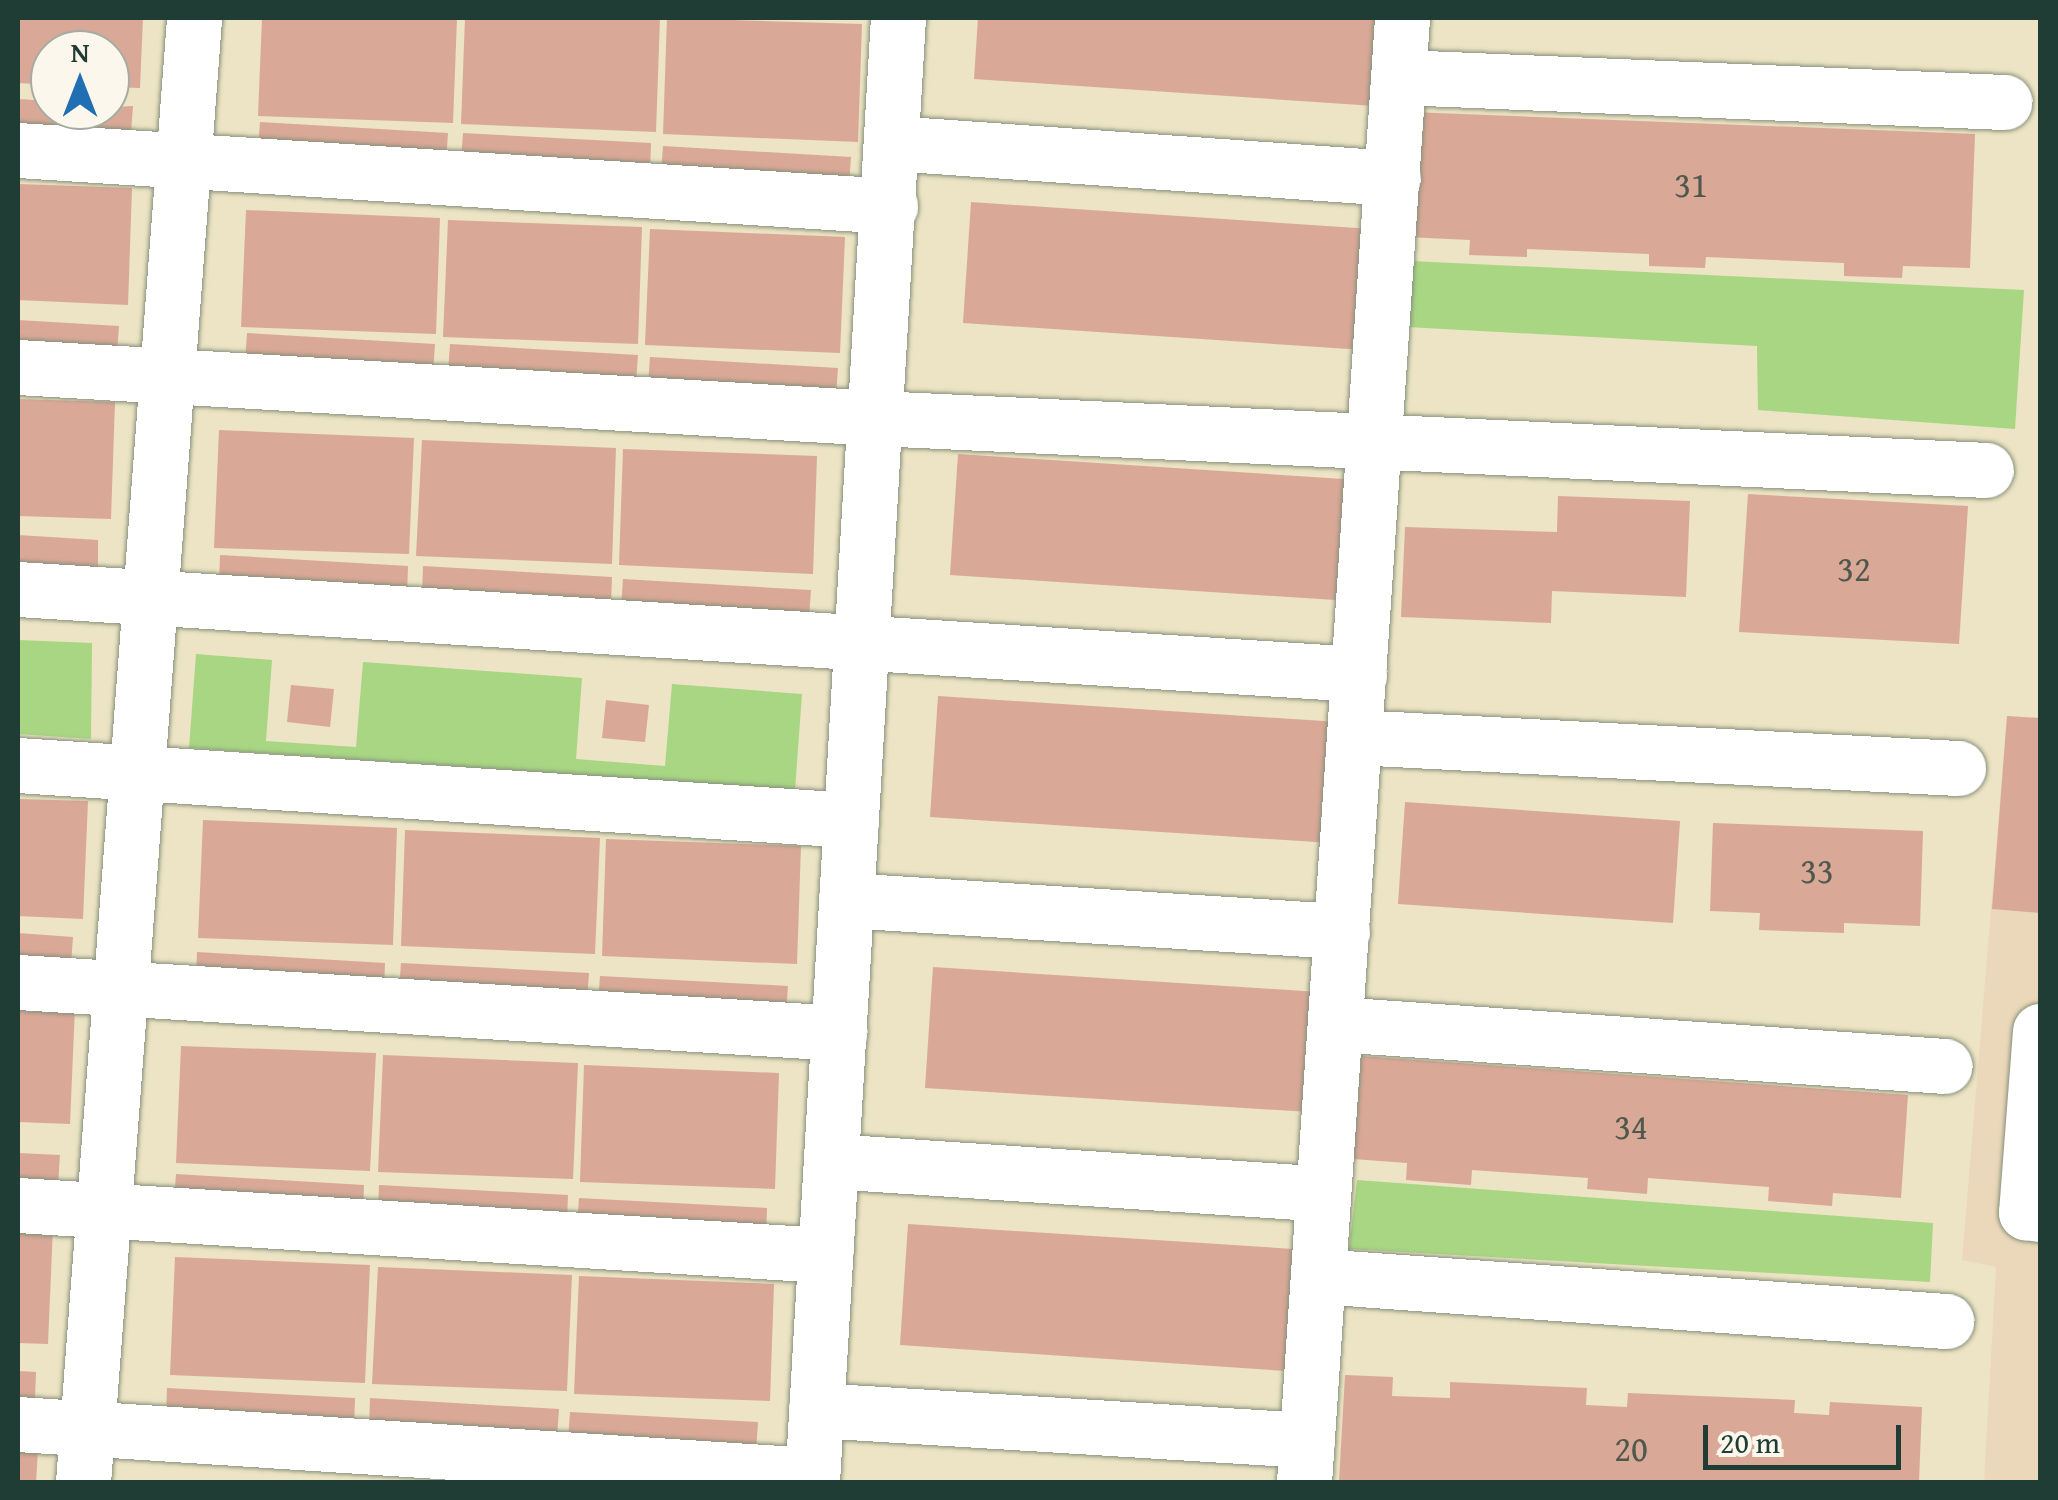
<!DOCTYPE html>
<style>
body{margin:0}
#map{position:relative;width:2058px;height:1500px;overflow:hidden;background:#ece4c4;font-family:"Gentium Book Plus",serif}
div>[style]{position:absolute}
.built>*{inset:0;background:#ebd8ba}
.green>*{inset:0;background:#a8d683}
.building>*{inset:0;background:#daa897}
.roads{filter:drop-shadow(0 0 2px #86907c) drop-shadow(0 0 2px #86907c)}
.minor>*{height:55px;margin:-27.5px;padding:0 27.5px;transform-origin:27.5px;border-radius:27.5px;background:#fff}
span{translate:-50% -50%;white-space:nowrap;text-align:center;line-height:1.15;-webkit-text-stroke:8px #fbf7ec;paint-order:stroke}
.number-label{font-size:35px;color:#4e584d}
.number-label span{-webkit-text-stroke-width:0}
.frame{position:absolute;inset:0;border:20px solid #1f3d34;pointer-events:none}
.north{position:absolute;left:30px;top:30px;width:100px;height:100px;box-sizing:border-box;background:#fbf7ec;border:2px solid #a3ada2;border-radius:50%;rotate:0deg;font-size:28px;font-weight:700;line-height:40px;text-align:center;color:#1f3d34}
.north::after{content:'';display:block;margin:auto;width:35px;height:45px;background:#1f6fb2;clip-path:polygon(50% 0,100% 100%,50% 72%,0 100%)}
.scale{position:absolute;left:1703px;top:1425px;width:198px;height:45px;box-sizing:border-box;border:5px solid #1f3d34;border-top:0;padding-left:12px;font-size:30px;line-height:35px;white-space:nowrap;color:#1f3d34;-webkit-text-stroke:8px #fbf7ec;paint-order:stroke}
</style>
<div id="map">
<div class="built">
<i style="clip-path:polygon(2007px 716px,2040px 718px,2040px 1482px,1984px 1482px,1996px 1267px,1962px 1260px)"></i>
</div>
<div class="green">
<i style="clip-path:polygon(1411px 261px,2024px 290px,2015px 429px,1758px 410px,1757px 346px,1407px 327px)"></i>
<i style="clip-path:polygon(18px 640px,92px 643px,91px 739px,18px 734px)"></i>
<i style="clip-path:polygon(196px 654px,272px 660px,266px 741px,356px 747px,363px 662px,582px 678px,576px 759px,665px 766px,672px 684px,802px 694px,795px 790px,189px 748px)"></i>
<i style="clip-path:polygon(1357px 1180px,1933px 1223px,1930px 1282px,1349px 1249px)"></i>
</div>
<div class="building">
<i style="clip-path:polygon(18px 18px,143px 18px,140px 88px,110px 87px,110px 50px,50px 50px,50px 85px,18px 83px)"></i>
<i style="clip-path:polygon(262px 18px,457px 18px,453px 123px,258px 116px)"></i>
<i style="clip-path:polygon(465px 18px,660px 18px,656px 132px,461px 124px)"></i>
<i style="clip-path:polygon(667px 18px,862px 24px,858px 142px,663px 134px)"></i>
<i style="clip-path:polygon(978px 18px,1380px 18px,1375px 106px,974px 79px)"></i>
<i style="clip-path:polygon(18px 99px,50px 101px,50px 110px,133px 106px,131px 133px,18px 127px)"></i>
<i style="clip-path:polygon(1411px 112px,1975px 134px,1970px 268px,1903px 266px,1902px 278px,1844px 276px,1844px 263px,1706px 257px,1705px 268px,1649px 266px,1649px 254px,1527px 249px,1527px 257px,1469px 255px,1470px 240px,1406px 237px)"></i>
<i style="clip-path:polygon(260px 122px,448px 133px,446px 161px,258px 150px)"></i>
<i style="clip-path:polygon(463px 133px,651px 143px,650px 172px,461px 161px)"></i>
<i style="clip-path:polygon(663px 146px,851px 157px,849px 185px,661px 174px)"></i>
<i style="clip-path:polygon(18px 184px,132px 188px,128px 305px,18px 300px)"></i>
<i style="clip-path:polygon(971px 202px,1372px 229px,1364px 350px,963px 323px)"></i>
<i style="clip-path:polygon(246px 210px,440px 218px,436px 334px,241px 327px)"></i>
<i style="clip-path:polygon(448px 220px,642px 227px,638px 344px,443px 337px)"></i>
<i style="clip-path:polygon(650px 229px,845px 237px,840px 353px,645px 345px)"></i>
<i style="clip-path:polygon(18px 320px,119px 326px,117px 354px,18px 348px)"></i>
<i style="clip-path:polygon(247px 333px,435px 344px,433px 372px,245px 362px)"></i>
<i style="clip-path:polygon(450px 344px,638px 355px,636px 383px,448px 372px)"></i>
<i style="clip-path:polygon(650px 357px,838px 368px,836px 396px,648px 385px)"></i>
<i style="clip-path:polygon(18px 399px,115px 402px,111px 519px,18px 516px)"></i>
<i style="clip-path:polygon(219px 430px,414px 438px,409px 554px,214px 548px)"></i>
<i style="clip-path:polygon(422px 440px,616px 448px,612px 564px,416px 556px)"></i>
<i style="clip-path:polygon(623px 449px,817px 456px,813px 574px,619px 565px)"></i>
<i style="clip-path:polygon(958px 454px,1359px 480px,1351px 601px,950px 575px)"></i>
<i style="clip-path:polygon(1748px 494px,1968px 506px,1959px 644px,1739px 632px)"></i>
<i style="clip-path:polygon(1558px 496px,1690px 501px,1686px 597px,1552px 591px,1551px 623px,1401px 617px,1405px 527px,1557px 532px)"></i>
<i style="clip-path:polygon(18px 535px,98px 540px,98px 567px,18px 563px)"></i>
<i style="clip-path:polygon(220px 555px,408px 566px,407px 594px,219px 584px)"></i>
<i style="clip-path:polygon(423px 566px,612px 577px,611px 605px,422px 594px)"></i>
<i style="clip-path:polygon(623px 579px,811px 590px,809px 618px,621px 607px)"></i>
<i style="clip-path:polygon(291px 685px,334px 689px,330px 727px,287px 722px)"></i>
<i style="clip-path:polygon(938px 696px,1339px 722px,1331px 843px,930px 817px)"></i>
<i style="clip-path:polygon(606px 700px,649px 705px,645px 742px,602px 738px)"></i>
<i style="clip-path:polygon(2007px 716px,2040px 718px,2040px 913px,1992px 909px)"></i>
<i style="clip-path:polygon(18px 799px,88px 801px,83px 919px,18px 916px)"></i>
<i style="clip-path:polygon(1405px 802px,1680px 821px,1673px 923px,1398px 904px)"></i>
<i style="clip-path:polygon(203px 820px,397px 828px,393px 945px,198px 938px)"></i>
<i style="clip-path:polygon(1713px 823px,1923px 831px,1920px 926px,1844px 923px,1844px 933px,1759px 930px,1760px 913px,1710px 911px)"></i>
<i style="clip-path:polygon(405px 830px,600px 838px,595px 954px,401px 946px)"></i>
<i style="clip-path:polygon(606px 839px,801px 846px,797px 964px,602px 956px)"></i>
<i style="clip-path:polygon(18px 933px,73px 937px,71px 964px,18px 961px)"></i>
<i style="clip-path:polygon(197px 952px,385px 963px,384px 990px,196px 979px)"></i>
<i style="clip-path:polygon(401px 963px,589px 973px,587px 1001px,399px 990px)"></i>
<i style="clip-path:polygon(933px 967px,1334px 993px,1326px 1113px,925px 1088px)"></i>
<i style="clip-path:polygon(600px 976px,788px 986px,786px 1015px,598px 1004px)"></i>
<i style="clip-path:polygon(18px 1005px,75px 1007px,70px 1124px,18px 1122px)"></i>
<i style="clip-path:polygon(181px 1046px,376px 1053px,370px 1171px,176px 1163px)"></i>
<i style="clip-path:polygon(383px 1055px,578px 1063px,573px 1179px,378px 1172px)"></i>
<i style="clip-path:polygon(1361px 1056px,1908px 1095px,1901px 1198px,1833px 1193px,1832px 1206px,1768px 1201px,1769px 1187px,1648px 1178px,1647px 1194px,1587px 1189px,1588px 1178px,1472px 1170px,1471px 1185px,1406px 1180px,1407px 1163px,1353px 1159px)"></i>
<i style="clip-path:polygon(584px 1065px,779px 1073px,775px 1189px,580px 1182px)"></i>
<i style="clip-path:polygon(18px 1153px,60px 1155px,58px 1183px,18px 1180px)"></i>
<i style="clip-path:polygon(176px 1174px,364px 1185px,363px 1212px,174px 1201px)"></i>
<i style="clip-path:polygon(379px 1185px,568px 1195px,567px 1222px,378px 1212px)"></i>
<i style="clip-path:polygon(579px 1198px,767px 1208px,766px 1237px,577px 1226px)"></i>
<i style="clip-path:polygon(908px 1224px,1309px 1250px,1301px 1372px,900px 1345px)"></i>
<i style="clip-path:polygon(18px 1225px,53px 1227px,48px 1344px,18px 1343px)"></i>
<i style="clip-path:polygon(175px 1257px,370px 1265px,365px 1383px,170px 1375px)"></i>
<i style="clip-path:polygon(378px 1267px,572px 1275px,567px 1391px,372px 1384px)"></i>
<i style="clip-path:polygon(579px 1276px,774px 1284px,770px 1401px,574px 1394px)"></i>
<i style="clip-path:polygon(18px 1371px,36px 1372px,35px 1399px,18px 1398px)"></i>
<i style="clip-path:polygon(1345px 1375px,1393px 1377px,1392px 1396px,1450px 1398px,1450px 1382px,1587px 1388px,1586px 1405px,1627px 1407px,1628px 1393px,1795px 1400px,1794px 1413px,1829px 1415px,1830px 1402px,1922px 1407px,1919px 1482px,1339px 1482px)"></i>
<i style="clip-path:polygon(167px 1388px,355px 1398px,354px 1427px,166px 1416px)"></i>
<i style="clip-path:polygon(370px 1398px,559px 1409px,557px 1438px,369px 1427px)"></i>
<i style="clip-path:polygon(570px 1412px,758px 1422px,756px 1451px,568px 1440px)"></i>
<i style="clip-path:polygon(18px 1449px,38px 1450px,36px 1482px,18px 1482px)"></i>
</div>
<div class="roads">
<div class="minor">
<i style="left:1400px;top:77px;width:605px;rotate:2.37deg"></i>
<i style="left:892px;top:143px;width:502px;rotate:4deg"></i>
<i style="left:18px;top:150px;width:874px;rotate:3.67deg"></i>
<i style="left:18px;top:367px;width:860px;rotate:3.4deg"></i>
<i style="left:876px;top:418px;width:1111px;rotate:2.68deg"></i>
<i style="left:18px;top:589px;width:1344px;rotate:3.63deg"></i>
<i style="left:1354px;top:737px;width:605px;rotate:2.94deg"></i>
<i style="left:18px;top:765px;width:835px;rotate:3.78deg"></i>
<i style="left:846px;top:900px;width:497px;rotate:3.6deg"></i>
<i style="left:18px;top:982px;width:823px;rotate:3.55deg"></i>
<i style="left:1335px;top:1024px;width:611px;rotate:3.94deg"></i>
<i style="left:2040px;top:1031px;width:182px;rotate:94.4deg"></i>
<i style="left:2026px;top:1212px;width:14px;rotate:8deg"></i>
<i style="left:831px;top:1161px;width:493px;rotate:3.8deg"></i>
<i style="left:18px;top:1205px;width:809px;rotate:3.55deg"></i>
<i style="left:1318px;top:1276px;width:630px;rotate:4.1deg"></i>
<i style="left:816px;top:1410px;width:492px;rotate:3.5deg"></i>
<i style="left:18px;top:1424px;width:796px;rotate:3.68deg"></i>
<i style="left:83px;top:1482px;width:1468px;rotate:-85.66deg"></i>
<i style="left:812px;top:1482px;width:1467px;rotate:-86.64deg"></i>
<i style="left:1304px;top:1482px;width:1467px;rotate:-86.17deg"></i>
</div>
</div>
<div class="number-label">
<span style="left:1691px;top:185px">31</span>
<span style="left:1854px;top:569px">32</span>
<span style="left:1817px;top:871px">33</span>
<span style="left:1631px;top:1127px">34</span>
<span style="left:1631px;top:1449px">20</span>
</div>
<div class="frame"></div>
<div class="north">N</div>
<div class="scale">20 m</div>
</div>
